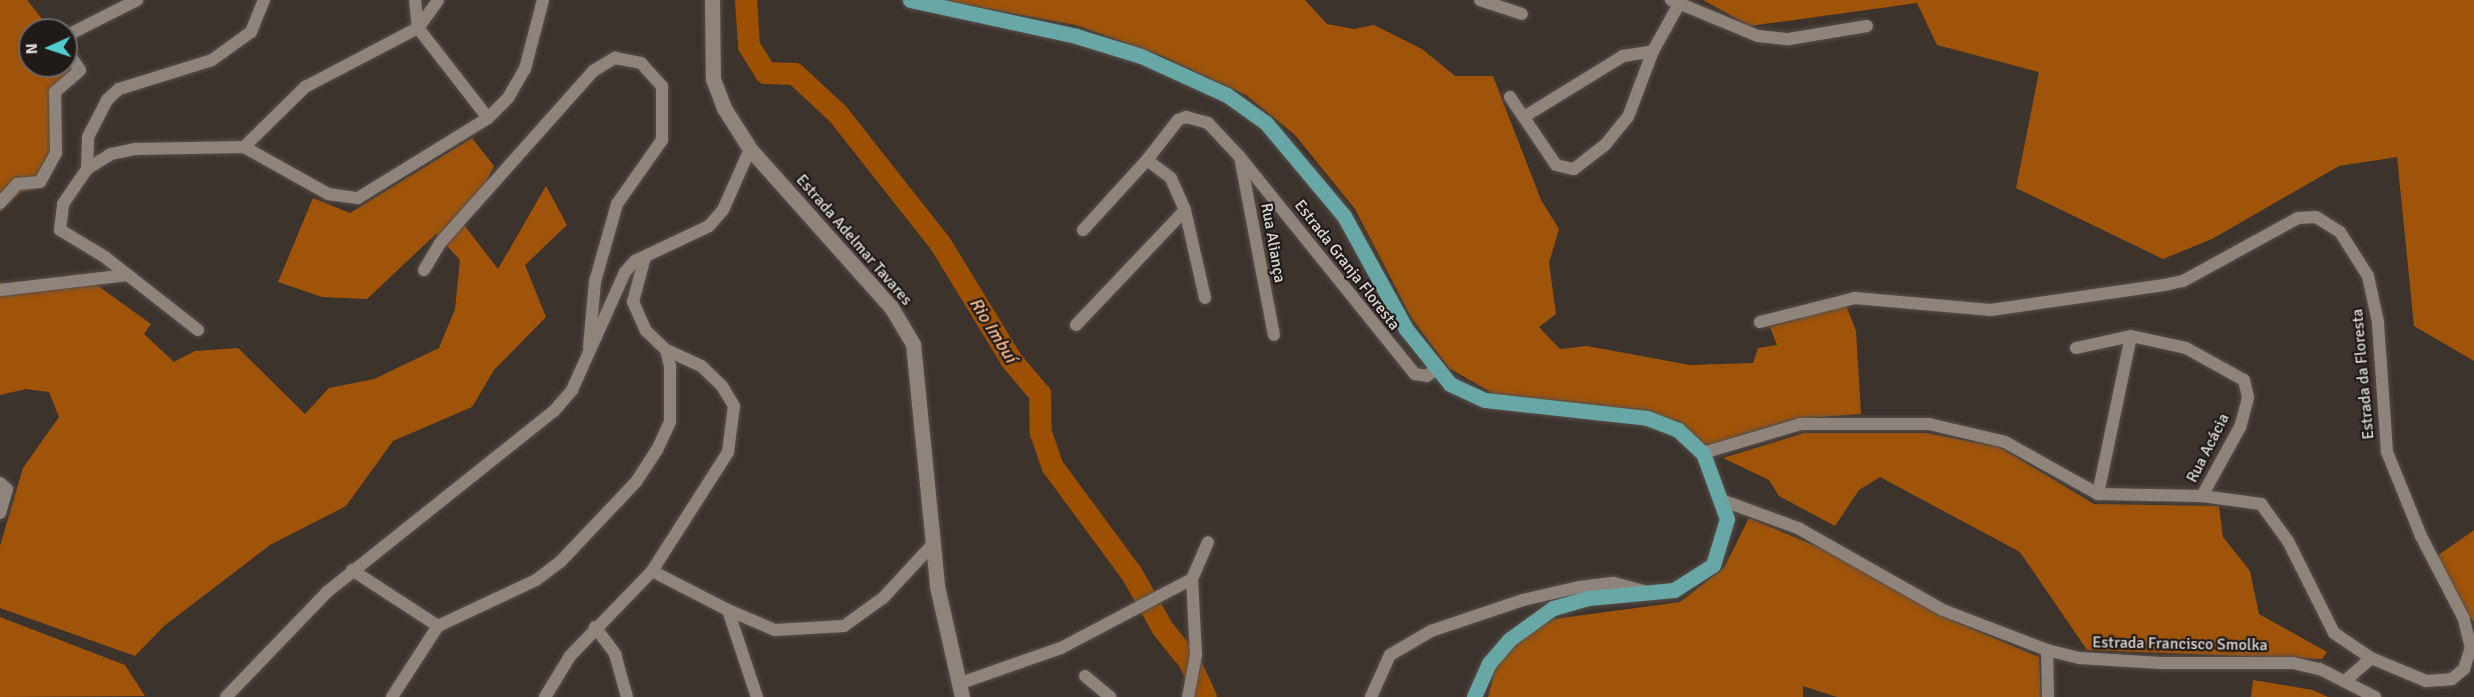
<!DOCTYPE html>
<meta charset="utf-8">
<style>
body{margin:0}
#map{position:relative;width:2474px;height:697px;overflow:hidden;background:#3c332d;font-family:Signika,sans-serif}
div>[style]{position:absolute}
.forest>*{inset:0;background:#a05409}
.river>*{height:22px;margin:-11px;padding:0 11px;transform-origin:11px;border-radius:11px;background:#9d5002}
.roads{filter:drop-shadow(0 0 2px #584f4b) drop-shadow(0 0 2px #584f4b)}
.street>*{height:12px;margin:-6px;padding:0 6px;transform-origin:6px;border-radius:6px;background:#8f847c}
.secondary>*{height:15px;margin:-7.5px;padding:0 7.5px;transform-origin:7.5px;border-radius:7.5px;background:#8f847c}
.primary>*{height:15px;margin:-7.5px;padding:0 7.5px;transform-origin:7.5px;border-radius:7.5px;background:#67a7a5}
span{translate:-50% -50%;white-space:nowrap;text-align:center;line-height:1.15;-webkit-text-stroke:4.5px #201b19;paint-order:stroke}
.street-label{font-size:16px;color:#dfd9d5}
.water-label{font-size:18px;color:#faba8e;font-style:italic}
.north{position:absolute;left:18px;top:18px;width:60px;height:60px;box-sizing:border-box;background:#201b19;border:2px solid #6c6764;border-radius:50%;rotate:267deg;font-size:16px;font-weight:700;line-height:24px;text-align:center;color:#dfd9d5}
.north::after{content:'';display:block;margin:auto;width:21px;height:27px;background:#52cdce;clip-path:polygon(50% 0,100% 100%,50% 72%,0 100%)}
</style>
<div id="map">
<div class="forest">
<i style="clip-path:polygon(0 0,27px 0,51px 30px,30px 30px,30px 66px,66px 66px,66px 50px,80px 70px,58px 90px,61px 154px,44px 187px,21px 192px,0 212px)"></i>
<i style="clip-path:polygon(940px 0,1305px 0,1327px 24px,1354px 29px,1374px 25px,1422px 49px,1455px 76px,1493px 76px,1541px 200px,1559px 229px,1549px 263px,1556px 314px,1539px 327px,1560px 349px,1587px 346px,1690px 365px,1753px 363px,1758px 348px,1777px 345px,1770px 327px,1846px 305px,1856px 331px,1861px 414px,1794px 419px,1705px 446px,1679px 421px,1644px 412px,1494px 394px,1449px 368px,1411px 317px,1355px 209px,1295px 135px,1246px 95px,1160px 55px,1076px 25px)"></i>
<i style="clip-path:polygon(1703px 0,2474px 0,2474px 361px,2414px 326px,2397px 157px,2339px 166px,2212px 239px,2163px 259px,2016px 188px,2039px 72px,1937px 45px,1917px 3px,1750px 26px)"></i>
<i style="clip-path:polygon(472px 138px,494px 166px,464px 225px,498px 269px,546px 186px,567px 225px,525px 265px,546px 317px,494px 370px,472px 407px,393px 441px,346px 506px,270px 545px,164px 626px,135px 656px,0 608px,0 546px,23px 468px,59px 417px,49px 392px,26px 389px,0 395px,0 282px,17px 287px,80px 273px,151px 324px,144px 334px,174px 362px,195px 351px,238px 348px,305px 414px,329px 388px,374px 379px,439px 348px,455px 309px,460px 260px,436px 234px,367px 299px,322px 297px,278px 282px,313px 198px,350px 213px)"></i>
<i style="clip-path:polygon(1804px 433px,1926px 433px,1999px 447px,2094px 504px,2219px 506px,2223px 537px,2250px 571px,2259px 614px,2327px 652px,2322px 659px,2087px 650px,2020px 552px,1880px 477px,1859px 490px,1835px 526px,1779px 496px,1769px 480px,1723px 458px)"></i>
<i style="clip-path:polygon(1749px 518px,1835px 554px,1939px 615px,2039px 657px,2041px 697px,1837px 697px,1803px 686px,1803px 697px,1488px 697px,1496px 666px,1525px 636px,1554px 619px,1680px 602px,1724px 568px)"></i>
<i style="clip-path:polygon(2474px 530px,2474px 622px,2427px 563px)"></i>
<i style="clip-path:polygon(0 617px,125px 665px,145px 696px,0 697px)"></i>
<i style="clip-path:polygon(2253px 680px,2313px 690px,2328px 697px,2251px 697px)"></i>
</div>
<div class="river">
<i style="left:746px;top:0;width:46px;rotate:86.3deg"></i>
<i style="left:749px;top:46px;width:32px;rotate:58deg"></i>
<i style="left:766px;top:73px;width:29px;rotate:2deg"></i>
<i style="left:795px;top:74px;width:59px;rotate:42.9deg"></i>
<i style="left:838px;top:114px;width:164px;rotate:51.7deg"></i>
<i style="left:940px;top:243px;width:138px;rotate:58.6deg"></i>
<i style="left:1012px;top:361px;width:43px;rotate:49.7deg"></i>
<i style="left:1040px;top:394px;width:39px;rotate:89deg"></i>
<i style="left:1041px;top:433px;width:36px;rotate:71deg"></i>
<i style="left:1053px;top:467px;width:133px;rotate:53.6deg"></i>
<i style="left:1132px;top:574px;width:63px;rotate:60.6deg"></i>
<i style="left:1163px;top:629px;width:41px;rotate:50.9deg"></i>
<i style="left:1189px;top:661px;width:40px;rotate:65deg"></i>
</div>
<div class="roads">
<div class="street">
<i style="left:415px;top:0;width:28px;rotate:84deg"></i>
<i style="left:418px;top:28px;width:114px;rotate:52.1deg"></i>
<i style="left:1480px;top:0;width:44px;rotate:18.4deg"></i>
<i style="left:1671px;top:0;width:94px;rotate:22.5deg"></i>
<i style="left:1758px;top:36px;width:31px;rotate:6deg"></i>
<i style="left:1789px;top:39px;width:79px;rotate:-9.5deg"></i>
<i style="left:66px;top:36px;width:80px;rotate:-26.9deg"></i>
<i style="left:1510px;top:97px;width:82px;rotate:55.9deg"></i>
<i style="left:1556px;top:165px;width:18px;rotate:13deg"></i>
<i style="left:1574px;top:169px;width:39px;rotate:-38deg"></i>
<i style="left:1605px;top:145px;width:36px;rotate:-51deg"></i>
<i style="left:1628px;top:117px;width:71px;rotate:-69.3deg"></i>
<i style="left:1653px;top:51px;width:54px;rotate:-61deg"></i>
<i style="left:1527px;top:115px;width:113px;rotate:-31.6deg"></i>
<i style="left:1623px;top:56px;width:30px;rotate:-9deg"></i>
<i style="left:244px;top:147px;width:86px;rotate:-44.5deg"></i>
<i style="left:305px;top:87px;width:127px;rotate:-27.6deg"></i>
<i style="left:418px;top:28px;width:34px;rotate:-54deg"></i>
<i style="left:1240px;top:157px;width:181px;rotate:79.2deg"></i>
<i style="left:87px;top:169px;width:32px;rotate:-88deg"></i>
<i style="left:88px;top:137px;width:42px;rotate:-62.8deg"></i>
<i style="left:107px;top:100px;width:16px;rotate:-43deg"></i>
<i style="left:119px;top:89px;width:97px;rotate:-17.3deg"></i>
<i style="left:212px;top:60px;width:48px;rotate:-35.7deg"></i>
<i style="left:251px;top:32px;width:35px;rotate:-68deg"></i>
<i style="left:0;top:203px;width:25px;rotate:-48deg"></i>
<i style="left:17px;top:184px;width:23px;rotate:-5deg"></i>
<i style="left:40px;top:182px;width:33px;rotate:-61deg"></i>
<i style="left:56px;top:153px;width:61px;rotate:-90.9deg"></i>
<i style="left:55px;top:92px;width:33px;rotate:-41deg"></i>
<i style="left:80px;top:70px;width:24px;rotate:-125deg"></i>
<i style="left:1083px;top:230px;width:95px;rotate:-47.6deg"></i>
<i style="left:424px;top:270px;width:31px;rotate:-59deg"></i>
<i style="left:440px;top:243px;width:230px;rotate:-48.3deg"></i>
<i style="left:593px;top:71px;width:26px;rotate:-31deg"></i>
<i style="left:615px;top:58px;width:26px;rotate:11deg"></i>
<i style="left:641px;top:63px;width:31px;rotate:48deg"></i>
<i style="left:662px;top:86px;width:54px;rotate:90deg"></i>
<i style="left:662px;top:140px;width:78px;rotate:125.1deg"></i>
<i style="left:617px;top:204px;width:81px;rotate:105.8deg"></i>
<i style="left:595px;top:282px;width:65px;rotate:95.3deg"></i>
<i style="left:0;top:290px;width:129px;rotate:-6.7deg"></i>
<i style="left:1205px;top:298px;width:90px;rotate:-102.8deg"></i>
<i style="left:1185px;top:210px;width:35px;rotate:-114deg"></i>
<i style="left:1171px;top:178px;width:30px;rotate:-143deg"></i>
<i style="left:1147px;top:160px;width:51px;rotate:-52.2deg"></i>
<i style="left:1178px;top:120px;width:9px;rotate:-21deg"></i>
<i style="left:1186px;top:117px;width:23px;rotate:15deg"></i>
<i style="left:1208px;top:123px;width:45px;rotate:46.8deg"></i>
<i style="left:1239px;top:156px;width:280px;rotate:51.1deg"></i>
<i style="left:1415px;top:374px;width:12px;rotate:9deg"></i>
<i style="left:1427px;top:376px;width:11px;rotate:-38deg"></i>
<i style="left:1076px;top:325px;width:158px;rotate:-46.5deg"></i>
<i style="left:198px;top:330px;width:118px;rotate:-141.9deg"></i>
<i style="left:105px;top:257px;width:52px;rotate:-149deg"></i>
<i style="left:60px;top:230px;width:26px;rotate:-83deg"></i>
<i style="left:63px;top:204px;width:42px;rotate:-55.6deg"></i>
<i style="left:87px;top:169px;width:28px;rotate:-32deg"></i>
<i style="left:111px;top:154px;width:25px;rotate:-12deg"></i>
<i style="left:135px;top:149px;width:109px;rotate:-1.1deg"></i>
<i style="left:244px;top:147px;width:96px;rotate:29.2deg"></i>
<i style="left:328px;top:194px;width:30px;rotate:8deg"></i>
<i style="left:358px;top:198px;width:153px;rotate:-31.6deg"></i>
<i style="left:488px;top:118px;width:28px;rotate:-45deg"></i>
<i style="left:508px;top:98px;width:34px;rotate:-60deg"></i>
<i style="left:525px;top:69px;width:71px;rotate:-75.4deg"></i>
<i style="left:2076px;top:348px;width:56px;rotate:-12.3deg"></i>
<i style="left:2131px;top:336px;width:56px;rotate:12.3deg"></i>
<i style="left:2186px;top:348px;width:66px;rotate:28.9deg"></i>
<i style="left:2244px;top:380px;width:18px;rotate:77deg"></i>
<i style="left:2248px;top:398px;width:30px;rotate:105deg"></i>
<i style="left:2240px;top:427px;width:79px;rotate:118.8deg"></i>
<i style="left:1703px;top:453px;width:101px;rotate:-16.6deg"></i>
<i style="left:1800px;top:424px;width:129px"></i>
<i style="left:1929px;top:424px;width:78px;rotate:13.3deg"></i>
<i style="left:2005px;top:442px;width:107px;rotate:29.2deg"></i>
<i style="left:2098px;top:494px;width:104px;rotate:1.1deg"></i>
<i style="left:2202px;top:496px;width:60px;rotate:7.7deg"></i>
<i style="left:2261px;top:504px;width:46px;rotate:53.9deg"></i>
<i style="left:2288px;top:541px;width:103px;rotate:63.4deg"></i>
<i style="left:2334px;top:633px;width:45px;rotate:34deg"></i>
<i style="left:2371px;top:658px;width:60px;rotate:22.7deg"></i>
<i style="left:2426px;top:681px;width:26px;rotate:-4deg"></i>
<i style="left:2452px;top:679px;width:16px;rotate:-40deg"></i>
<i style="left:2464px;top:669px;width:22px;rotate:-72deg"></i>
<i style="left:2471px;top:648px;width:30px;rotate:-104deg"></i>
<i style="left:2464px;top:619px;width:93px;rotate:-117.4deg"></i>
<i style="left:2421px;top:536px;width:91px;rotate:-112deg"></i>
<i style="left:2387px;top:452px;width:130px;rotate:-94deg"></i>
<i style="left:2378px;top:322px;width:47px;rotate:-102.3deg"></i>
<i style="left:2368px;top:276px;width:52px;rotate:-122.5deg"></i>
<i style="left:2340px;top:232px;width:28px;rotate:-148deg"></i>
<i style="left:2316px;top:217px;width:18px;rotate:177deg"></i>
<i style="left:2298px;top:218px;width:131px;rotate:151.3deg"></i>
<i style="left:2183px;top:281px;width:19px;rotate:168deg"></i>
<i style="left:2164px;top:285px;width:175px;rotate:171.8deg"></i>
<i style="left:1991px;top:310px;width:137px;rotate:-175deg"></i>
<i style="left:1855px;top:298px;width:98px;rotate:165.8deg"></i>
<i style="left:0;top:483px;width:9px;rotate:41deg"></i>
<i style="left:7px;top:489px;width:25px;rotate:106deg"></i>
<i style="left:2098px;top:494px;width:161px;rotate:-78.2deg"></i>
<i style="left:1724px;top:501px;width:79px;rotate:20deg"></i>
<i style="left:1798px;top:528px;width:167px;rotate:29.5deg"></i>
<i style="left:1943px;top:610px;width:111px;rotate:21deg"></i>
<i style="left:2047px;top:650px;width:33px;rotate:14deg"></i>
<i style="left:2079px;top:658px;width:82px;rotate:3.5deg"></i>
<i style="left:2161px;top:663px;width:132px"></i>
<i style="left:2293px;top:663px;width:28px;rotate:13deg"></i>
<i style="left:2320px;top:669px;width:62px;rotate:27deg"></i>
<i style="left:352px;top:570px;width:103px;rotate:33.1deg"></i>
<i style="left:652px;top:571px;width:85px;rotate:27.2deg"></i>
<i style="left:728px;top:610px;width:92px;rotate:71.6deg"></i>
<i style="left:728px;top:610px;width:51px;rotate:23.1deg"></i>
<i style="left:775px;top:630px;width:69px;rotate:-3.3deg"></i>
<i style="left:844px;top:626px;width:48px;rotate:-35.7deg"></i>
<i style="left:883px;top:598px;width:75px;rotate:-47.2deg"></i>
<i style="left:595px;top:627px;width:34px;rotate:53deg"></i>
<i style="left:615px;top:654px;width:45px;rotate:74.4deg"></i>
<i style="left:2047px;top:650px;width:47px;rotate:88.8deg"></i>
<i style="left:1085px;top:676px;width:33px;rotate:40deg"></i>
<i style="left:2346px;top:680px;width:33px;rotate:-41deg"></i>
<i style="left:958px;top:684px;width:109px;rotate:-19.3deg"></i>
<i style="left:1061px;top:648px;width:148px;rotate:-27.8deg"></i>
<i style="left:226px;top:697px;width:146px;rotate:-46.1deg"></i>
<i style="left:327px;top:592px;width:290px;rotate:-38.6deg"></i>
<i style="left:554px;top:411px;width:28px;rotate:-49deg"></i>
<i style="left:572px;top:390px;width:129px;rotate:-65.8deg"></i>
<i style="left:625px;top:272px;width:15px;rotate:-48deg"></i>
<i style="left:635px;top:261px;width:82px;rotate:-25.3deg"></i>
<i style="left:709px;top:226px;width:21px;rotate:-49deg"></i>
<i style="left:723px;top:210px;width:67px;rotate:-66.1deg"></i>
<i style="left:392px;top:697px;width:85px;rotate:-57.1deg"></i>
<i style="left:438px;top:626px;width:108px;rotate:-25.1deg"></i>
<i style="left:536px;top:580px;width:31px;rotate:-37deg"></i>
<i style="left:561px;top:561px;width:109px;rotate:-46.5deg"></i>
<i style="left:636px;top:482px;width:38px;rotate:-57deg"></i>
<i style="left:657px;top:450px;width:31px;rotate:-65deg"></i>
<i style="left:670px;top:422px;width:56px;rotate:-90deg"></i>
<i style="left:670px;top:366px;width:16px;rotate:-104deg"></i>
<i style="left:666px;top:350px;width:28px;rotate:-136deg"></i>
<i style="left:646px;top:331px;width:32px;rotate:-114deg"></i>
<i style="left:633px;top:302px;width:47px;rotate:-75.1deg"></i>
<i style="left:545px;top:697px;width:48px;rotate:-58.6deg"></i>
<i style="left:570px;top:656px;width:118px;rotate:-46deg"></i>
<i style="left:652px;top:571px;width:141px;rotate:-57.4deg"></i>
<i style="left:728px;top:452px;width:46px;rotate:-82.6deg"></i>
<i style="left:734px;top:406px;width:23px;rotate:-121deg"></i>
<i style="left:722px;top:386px;width:29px;rotate:-136deg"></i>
<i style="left:701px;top:366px;width:38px;rotate:-155deg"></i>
<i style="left:1188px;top:697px;width:43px;rotate:-79.2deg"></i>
<i style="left:1196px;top:655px;width:76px;rotate:-93deg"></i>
<i style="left:1192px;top:579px;width:40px;rotate:-66.6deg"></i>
<i style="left:1371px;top:697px;width:46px;rotate:-65.7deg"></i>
<i style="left:1390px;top:655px;width:48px;rotate:-30.3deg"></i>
<i style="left:1431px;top:631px;width:97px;rotate:-18.6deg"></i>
<i style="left:1523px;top:600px;width:57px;rotate:-13.1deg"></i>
<i style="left:1579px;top:587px;width:35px;rotate:-7deg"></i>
<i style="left:1614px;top:583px;width:30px;rotate:15deg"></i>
</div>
<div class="secondary">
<i style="left:712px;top:0;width:79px;rotate:89.3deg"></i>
<i style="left:713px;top:79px;width:31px;rotate:69deg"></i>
<i style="left:724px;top:108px;width:49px;rotate:57.6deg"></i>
<i style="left:750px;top:149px;width:212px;rotate:48.3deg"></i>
<i style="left:891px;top:307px;width:43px;rotate:59.3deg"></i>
<i style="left:913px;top:344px;width:243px;rotate:84.3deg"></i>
<i style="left:937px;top:586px;width:114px;rotate:77.3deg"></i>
</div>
<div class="primary">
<i style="left:910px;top:0;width:170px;rotate:12.2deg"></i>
<i style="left:1076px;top:36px;width:68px;rotate:17.1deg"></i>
<i style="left:1141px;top:56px;width:94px;rotate:24.4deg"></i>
<i style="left:1227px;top:95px;width:48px;rotate:35.7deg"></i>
<i style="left:1266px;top:123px;width:121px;rotate:50deg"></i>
<i style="left:1344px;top:216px;width:129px;rotate:61.2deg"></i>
<i style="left:1406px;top:329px;width:70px;rotate:51.3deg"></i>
<i style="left:1450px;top:384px;width:38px;rotate:25deg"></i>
<i style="left:1485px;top:400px;width:163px;rotate:6.3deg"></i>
<i style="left:1647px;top:418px;width:33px;rotate:21deg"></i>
<i style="left:1678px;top:430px;width:34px;rotate:43deg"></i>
<i style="left:1703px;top:453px;width:70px;rotate:70deg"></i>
<i style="left:1727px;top:519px;width:48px;rotate:106.9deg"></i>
<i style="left:1713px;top:565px;width:46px;rotate:147.3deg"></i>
<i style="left:1674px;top:590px;width:86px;rotate:174.7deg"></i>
<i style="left:1588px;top:598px;width:36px;rotate:164deg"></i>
<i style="left:1553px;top:608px;width:53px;rotate:144.2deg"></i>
<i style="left:1510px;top:639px;width:32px;rotate:131deg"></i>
<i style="left:1489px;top:663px;width:37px;rotate:114deg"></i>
</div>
</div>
<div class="street-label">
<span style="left:854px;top:240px;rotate:49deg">Estrada Adelmar Tavares</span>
<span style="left:1273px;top:243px;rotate:80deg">Rua Aliança</span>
<span style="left:1347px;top:265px;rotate:52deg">Estrada Granja Floresta</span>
<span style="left:2363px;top:374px;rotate:-95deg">Estrada da Floresta</span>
<span style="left:2208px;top:448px;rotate:-63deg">Rua Acácia</span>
<span style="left:2180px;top:644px;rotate:1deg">Estrada Francisco Smolka</span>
</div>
<div class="water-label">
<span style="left:993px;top:330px;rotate:58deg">Rio Imbuí</span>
</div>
<div class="north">N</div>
</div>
